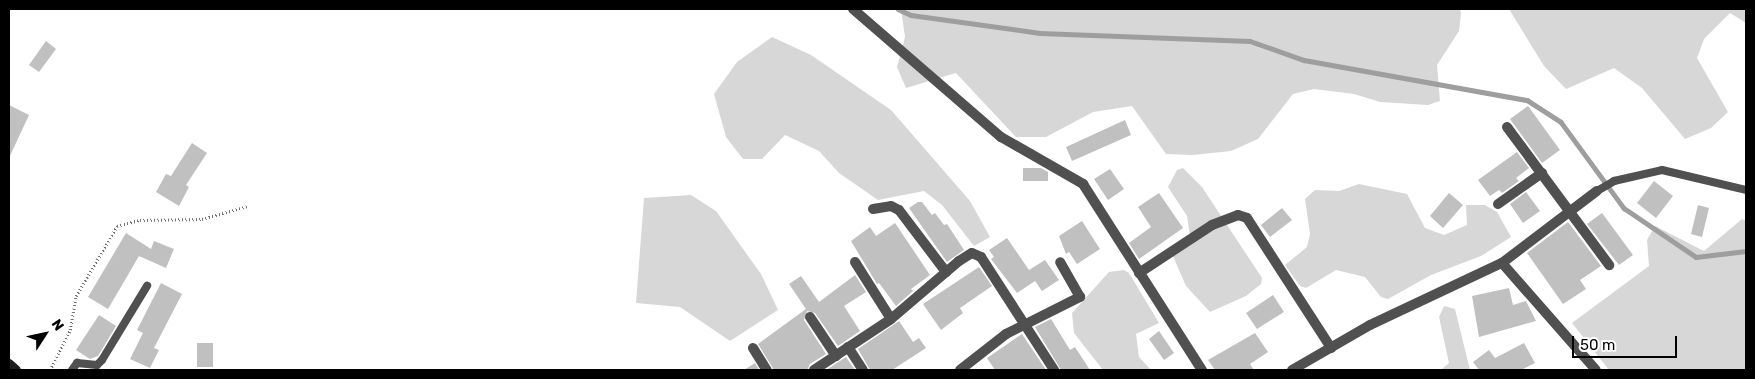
<!DOCTYPE html>
<style>
body{margin:0}
#map{position:relative;width:1755px;height:379px;overflow:hidden;background:#fff;font-family:Rubik,sans-serif}
div>[style]{position:absolute}
.green>*{inset:0;background:#d7d7d7}
.stream>*{height:4.5px;margin:-2.25px;padding:0 2.25px;transform-origin:2.25px;border-radius:2.25px;background:#9e9e9e}
.building>*{inset:0;background:#c0c0c0}
.path>*{height:2.5px;margin-top:-1.25px;transform-origin:0;background:repeating-linear-gradient(90deg,#727272 0 1px,transparent 0 3.5px)}
.lane>*{height:8px;margin:-4px;padding:0 4px;transform-origin:4px;border-radius:4px;background:#505050}
.street>*{height:10px;margin:-5px;padding:0 5px;transform-origin:5px;border-radius:5px;background:#505050}
.secondary>*{height:10px;margin:-5px;padding:0 5px;transform-origin:5px;border-radius:5px;background:#1d1d1d}
span{translate:-50% -50%;white-space:nowrap;text-align:center;line-height:1.15;-webkit-text-stroke:4px #fff;paint-order:stroke}
.frame{position:absolute;inset:0;border:10px solid #000;pointer-events:none}
.north{position:absolute;left:20px;top:309px;width:50px;height:50px;-webkit-text-stroke:4px #fff;paint-order:stroke;rotate:55deg;font-size:14px;font-weight:700;line-height:20px;text-align:center;color:#000}
.north::after{content:'';display:block;margin:auto;width:18px;height:22px;background:#000;clip-path:polygon(50% 0,100% 100%,50% 72%,0 100%)}
.scale{position:absolute;left:1572px;top:336px;width:105px;height:22px;box-sizing:border-box;border:2px solid #000;border-top:0;padding-left:6px;font-size:15px;line-height:18px;white-space:nowrap;color:#000;-webkit-text-stroke:4px #fff;paint-order:stroke}
</style>
<div id="map">
<div class="green">
<i style="clip-path:polygon(901px 9px,1460px 9px,1461px 14px,1459px 31px,1437px 65px,1440px 101px,1428px 105px,1380px 102px,1354px 94px,1314px 89px,1293px 94px,1258px 139px,1231px 151px,1193px 155px,1166px 154px,1132px 106px,1093px 112px,1046px 137px,1016px 137px,956px 73px,906px 88px,897px 67px,905px 37px)"></i>
<i style="clip-path:polygon(1509px 9px,1746px 9px,1746px 23px,1730px 13px,1704px 39px,1697px 58px,1728px 112px,1711px 128px,1685px 139px,1642px 88px,1614px 68px,1566px 89px,1544px 66px)"></i>
<i style="clip-path:polygon(772px 37px,811px 55px,891px 110px,970px 201px,990px 237px,974px 246px,942px 205px,924px 191px,878px 200px,839px 173px,819px 151px,785px 135px,762px 159px,743px 159px,726px 137px,714px 94px,737px 62px)"></i>
<i style="clip-path:polygon(1183px 168px,1202px 187px,1262px 278px,1261px 284px,1246px 296px,1210px 312px,1186px 286px,1172px 254px,1190px 236px,1187px 216px,1168px 187px,1177px 170px)"></i>
<i style="clip-path:polygon(1359px 184px,1407px 194px,1425px 228px,1444px 235px,1467px 225px,1466px 205px,1485px 205px,1497px 212px,1511px 237px,1481px 256px,1431px 275px,1388px 299px,1381px 297px,1365px 277px,1336px 270px,1306px 288px,1300px 286px,1285px 265px,1307px 247px,1310px 234px,1305px 199px,1315px 190px,1339px 191px)"></i>
<i style="clip-path:polygon(691px 195px,716px 211px,761px 274px,778px 310px,730px 341px,680px 307px,636px 303px,644px 198px)"></i>
<i style="clip-path:polygon(1742px 219px,1746px 221px,1746px 370px,1609px 370px,1572px 323px,1649px 266px,1647px 240px,1655px 226px,1704px 251px)"></i>
<i style="clip-path:polygon(1124px 270px,1129px 273px,1159px 323px,1136px 334px,1139px 357px,1151px 370px,1103px 370px,1074px 333px,1072px 313px,1109px 272px)"></i>
<i style="clip-path:polygon(1444px 306px,1455px 309px,1470px 370px,1441px 370px,1449px 363px,1439px 317px)"></i>
</div>
<div class="stream">
<i style="left:898px;top:9px;width:14px;rotate:25deg"></i>
<i style="left:911px;top:15px;width:130px;rotate:7.9deg"></i>
<i style="left:1040px;top:33px;width:210px;rotate:2.2deg"></i>
<i style="left:1250px;top:41px;width:57px;rotate:19.4deg"></i>
<i style="left:1304px;top:60px;width:227px;rotate:10.2deg"></i>
<i style="left:1527px;top:100px;width:40px;rotate:32.9deg"></i>
<i style="left:1561px;top:122px;width:107px;rotate:53.8deg"></i>
<i style="left:1624px;top:208px;width:87px;rotate:34.2deg"></i>
<i style="left:1696px;top:257px;width:50px;rotate:-6.8deg"></i>
</div>
<div class="building">
<i style="clip-path:polygon(46px 41px,56px 49px,39px 72px,29px 65px)"></i>
<i style="clip-path:polygon(9px 105px,29px 115px,9px 158px)"></i>
<i style="clip-path:polygon(1528px 106px,1560px 150px,1542px 163px,1510px 119px)"></i>
<i style="clip-path:polygon(1125px 120px,1131px 135px,1072px 161px,1066px 147px)"></i>
<i style="clip-path:polygon(192px 143px,207px 153px,186px 185px,189px 187px,179px 206px,156px 192px,166px 174px,171px 176px)"></i>
<i style="clip-path:polygon(1517px 152px,1529px 168px,1516px 178px,1519px 181px,1502px 193px,1499px 190px,1490px 196px,1478px 180px)"></i>
<i style="clip-path:polygon(1023px 168px,1041px 168px,1048px 172px,1048px 181px,1023px 181px)"></i>
<i style="clip-path:polygon(1110px 169px,1124px 189px,1108px 200px,1094px 179px)"></i>
<i style="clip-path:polygon(1654px 181px,1673px 196px,1656px 218px,1637px 203px)"></i>
<i style="clip-path:polygon(1526px 192px,1540px 211px,1523px 223px,1510px 204px)"></i>
<i style="clip-path:polygon(1159px 193px,1183px 228px,1139px 259px,1129px 243px,1151px 227px,1138px 207px)"></i>
<i style="clip-path:polygon(1449px 193px,1463px 205px,1443px 228px,1430px 216px)"></i>
<i style="clip-path:polygon(918px 202px,922px 202px,932px 215px,935px 213px,944px 225px,947px 224px,964px 250px,947px 262px,909px 208px)"></i>
<i style="clip-path:polygon(1698px 205px,1709px 208px,1702px 237px,1691px 234px)"></i>
<i style="clip-path:polygon(1282px 208px,1292px 220px,1270px 237px,1261px 225px)"></i>
<i style="clip-path:polygon(1602px 213px,1633px 255px,1619px 265px,1587px 224px)"></i>
<i style="clip-path:polygon(1082px 221px,1100px 249px,1077px 264px,1069px 252px,1066px 254px,1059px 236px)"></i>
<i style="clip-path:polygon(1568px 222px,1601px 266px,1580px 280px,1586px 289px,1563px 304px,1527px 253px)"></i>
<i style="clip-path:polygon(895px 223px,930px 275px,911px 289px,913px 291px,896px 306px,879px 283px,877px 284px,851px 241px,870px 227px,876px 236px)"></i>
<i style="clip-path:polygon(126px 233px,151px 249px,154px 241px,174px 249px,166px 268px,139px 256px,108px 309px,88px 297px)"></i>
<i style="clip-path:polygon(1007px 238px,1029px 270px,1045px 260px,1059px 280px,1042px 291px,1035px 281px,1017px 293px,991px 259px,994px 257px,989px 250px)"></i>
<i style="clip-path:polygon(979px 267px,992px 286px,960px 308px,963px 313px,941px 330px,923px 304px)"></i>
<i style="clip-path:polygon(855px 275px,866px 292px,844px 306px,860px 331px,838px 346px,815px 313px,807px 311px,804px 320px,826px 354px,810px 364px,807px 370px,774px 370px,758px 344px,806px 309px,789px 284px,801px 276px,819px 302px)"></i>
<i style="clip-path:polygon(161px 283px,182px 294px,154px 348px,159px 350px,150px 368px,130px 359px,143px 333px,137px 330px)"></i>
<i style="clip-path:polygon(1509px 288px,1513px 305px,1526px 301px,1536px 321px,1479px 337px,1472px 296px)"></i>
<i style="clip-path:polygon(1273px 295px,1284px 312px,1257px 329px,1246px 313px)"></i>
<i style="clip-path:polygon(99px 315px,116px 326px,98px 356px,90px 359px,76px 350px)"></i>
<i style="clip-path:polygon(1051px 319px,1070px 350px,1075px 347px,1090px 370px,1061px 370px,1035px 327px)"></i>
<i style="clip-path:polygon(899px 321px,913px 342px,919px 338px,926px 348px,892px 370px,870px 370px,858px 349px)"></i>
<i style="clip-path:polygon(1159px 331px,1174px 353px,1164px 360px,1149px 339px)"></i>
<i style="clip-path:polygon(1255px 333px,1268px 352px,1250px 364px,1254px 370px,1215px 370px,1208px 360px)"></i>
<i style="clip-path:polygon(1022px 334px,1046px 370px,995px 370px,987px 358px)"></i>
<i style="clip-path:polygon(197px 343px,213px 343px,213px 367px,197px 367px)"></i>
<i style="clip-path:polygon(1524px 343px,1535px 363px,1521px 370px,1479px 370px,1473px 362px,1489px 350px,1495px 358px)"></i>
<i style="clip-path:polygon(846px 357px,855px 370px,826px 370px,840px 361px)"></i>
<i style="clip-path:polygon(755px 363px,759px 370px,744px 370px)"></i>
</div>
<div class="path">
<i style="left:50px;top:370px;width:45px;rotate:-63.4deg"></i>
<i style="left:70px;top:330px;width:35px;rotate:-80deg"></i>
<i style="left:76px;top:296px;width:81px;rotate:-59.6deg"></i>
<i style="left:117px;top:226px;width:24px;rotate:-15deg"></i>
<i style="left:140px;top:220px;width:62px;rotate:-0.9deg"></i>
<i style="left:202px;top:219px;width:48px;rotate:-15.8deg"></i>
</div>
<div class="lane">
<i style="left:1597px;top:191px;width:20px;rotate:-30deg"></i>
<i style="left:1614px;top:181px;width:49px;rotate:-12.9deg"></i>
<i style="left:1662px;top:170px;width:86px;rotate:13.4deg"></i>
<i style="left:72px;top:370px;width:9px;rotate:-54deg"></i>
<i style="left:77px;top:363px;width:20px;rotate:6deg"></i>
<i style="left:97px;top:365px;width:7px;rotate:-45deg"></i>
<i style="left:102px;top:360px;width:87px;rotate:-58.7deg"></i>
</div>
<div class="street">
<i style="left:853px;top:9px;width:196px;rotate:40.9deg"></i>
<i style="left:1001px;top:137px;width:95px;rotate:29.8deg"></i>
<i style="left:1083px;top:184px;width:221px;rotate:57.4deg"></i>
<i style="left:1507px;top:127px;width:172px;rotate:53.5deg"></i>
<i style="left:1498px;top:204px;width:54px;rotate:-35.2deg"></i>
<i style="left:873px;top:209px;width:18px;rotate:-9deg"></i>
<i style="left:891px;top:206px;width:9px;rotate:27deg"></i>
<i style="left:899px;top:210px;width:78px;rotate:52.8deg"></i>
<i style="left:855px;top:262px;width:67px;rotate:57.7deg"></i>
<i style="left:1502px;top:263px;width:142px;rotate:48.7deg"></i>
<i style="left:1139px;top:273px;width:87px;rotate:-33.3deg"></i>
<i style="left:1212px;top:225px;width:28px;rotate:-21deg"></i>
<i style="left:1238px;top:215px;width:9px;rotate:18deg"></i>
<i style="left:1247px;top:218px;width:155px;rotate:57.1deg"></i>
<i style="left:810px;top:317px;width:47px;rotate:56.3deg"></i>
<i style="left:848px;top:347px;width:27px;rotate:57deg"></i>
<i style="left:753px;top:348px;width:26px;rotate:58deg"></i>
<i style="left:814px;top:370px;width:92px;rotate:-33.5deg"></i>
<i style="left:891px;top:319px;width:89px;rotate:-40.5deg"></i>
<i style="left:959px;top:261px;width:15px;rotate:-32deg"></i>
<i style="left:972px;top:253px;width:10px;rotate:24deg"></i>
<i style="left:981px;top:257px;width:135px;rotate:57.1deg"></i>
<i style="left:960px;top:370px;width:58px;rotate:-38deg"></i>
<i style="left:1006px;top:334px;width:83px;rotate:-26.6deg"></i>
<i style="left:1080px;top:297px;width:40px;rotate:-119.7deg"></i>
<i style="left:1292px;top:370px;width:90px;rotate:-30deg"></i>
<i style="left:1370px;top:325px;width:146px;rotate:-25.2deg"></i>
<i style="left:1502px;top:263px;width:119px;rotate:-37.2deg"></i>
</div>
<div class="secondary">
<i style="left:9px;top:364px;width:9px;rotate:41deg"></i>
</div>
<div class="frame"></div>
<div class="north">N</div>
<div class="scale">50 m</div>
</div>
